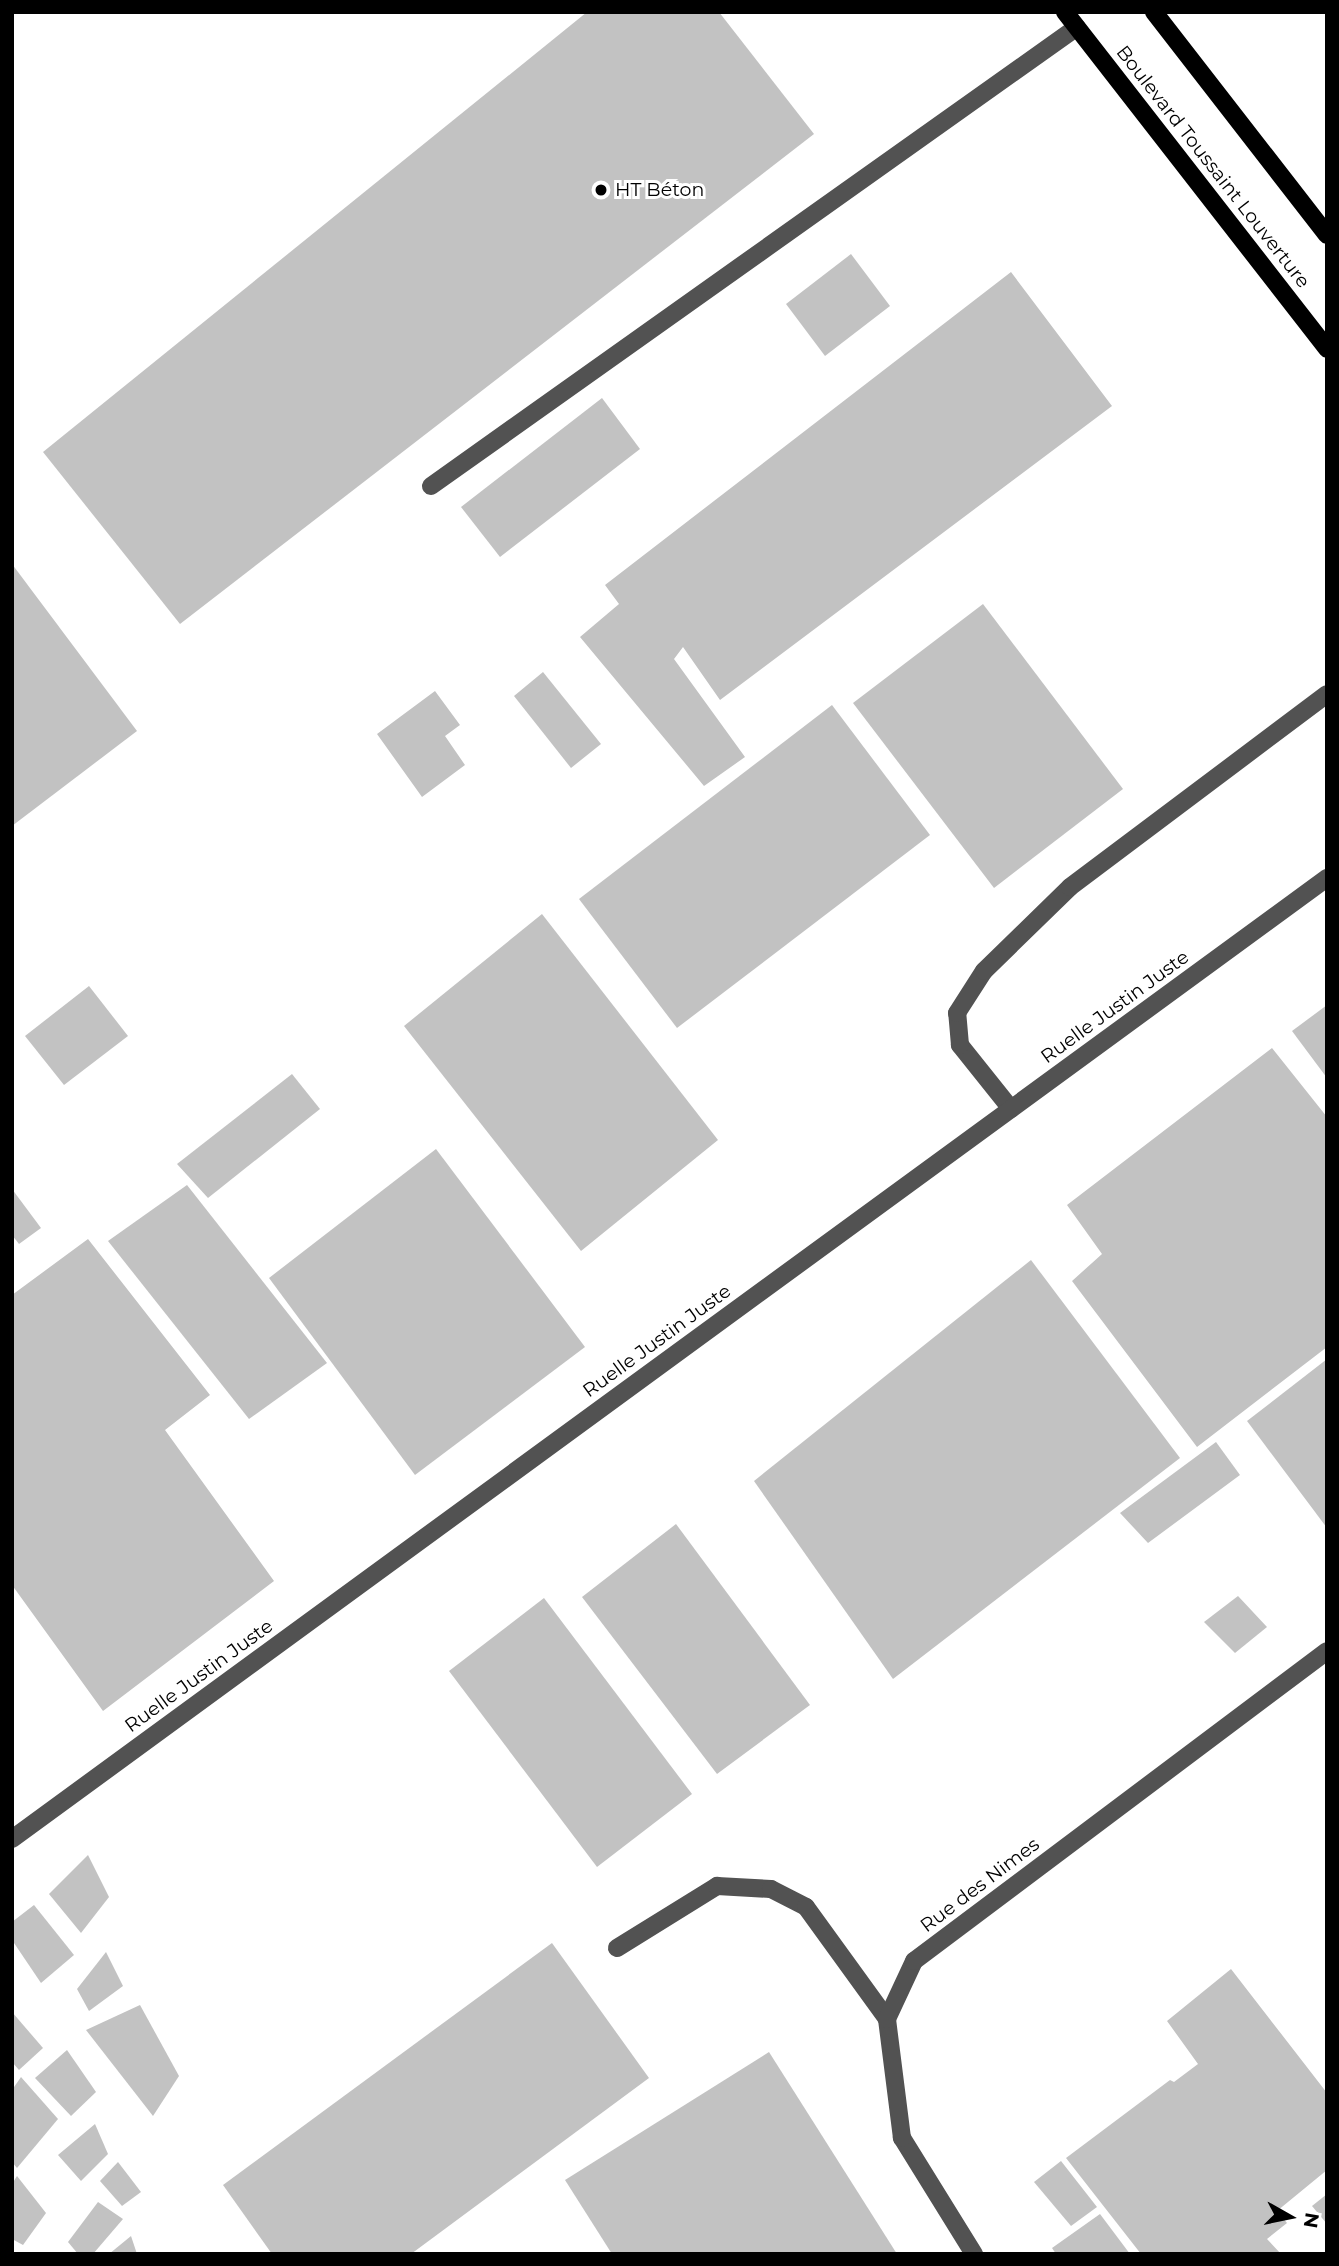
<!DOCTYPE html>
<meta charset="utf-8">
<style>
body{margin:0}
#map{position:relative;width:1339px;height:2266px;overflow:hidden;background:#fff;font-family:Montserrat,sans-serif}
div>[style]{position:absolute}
.building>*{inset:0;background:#c2c2c2}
.minor>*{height:18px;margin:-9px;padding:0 9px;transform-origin:9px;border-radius:9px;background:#525252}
.major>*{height:18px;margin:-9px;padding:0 9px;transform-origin:9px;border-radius:9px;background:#000}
.dots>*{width:19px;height:19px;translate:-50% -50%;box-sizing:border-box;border:4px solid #fff;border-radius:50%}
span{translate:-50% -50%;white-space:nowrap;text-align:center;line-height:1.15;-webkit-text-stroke:6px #fff;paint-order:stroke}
.street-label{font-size:19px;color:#000}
.poi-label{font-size:19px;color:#000}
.left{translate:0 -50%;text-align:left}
.frame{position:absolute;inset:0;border:14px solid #000;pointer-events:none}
.north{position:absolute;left:1255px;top:2182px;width:70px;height:70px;-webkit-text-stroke:5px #fff;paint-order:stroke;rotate:99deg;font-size:19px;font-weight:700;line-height:28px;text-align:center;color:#000}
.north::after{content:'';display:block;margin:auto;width:24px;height:32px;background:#000;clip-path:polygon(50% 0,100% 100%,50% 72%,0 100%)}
</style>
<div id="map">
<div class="building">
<i style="clip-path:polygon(587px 12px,719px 12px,814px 134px,180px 624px,43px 452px)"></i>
<i style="clip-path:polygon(851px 254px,890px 306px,825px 356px,786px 304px)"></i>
<i style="clip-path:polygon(1011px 272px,1112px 406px,720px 700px,683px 647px,674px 659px,745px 757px,704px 786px,580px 637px,619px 604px,605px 585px)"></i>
<i style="clip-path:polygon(602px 398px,640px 449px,500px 557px,461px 507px)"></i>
<i style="clip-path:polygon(12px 564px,137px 731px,12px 826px)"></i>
<i style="clip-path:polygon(983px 604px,1123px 789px,994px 888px,853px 703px)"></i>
<i style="clip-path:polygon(543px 672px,601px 744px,571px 768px,514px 696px)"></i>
<i style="clip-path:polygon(435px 691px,460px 725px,445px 736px,465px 765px,422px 797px,377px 734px)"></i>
<i style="clip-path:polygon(832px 705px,930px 835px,677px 1028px,579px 899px)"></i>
<i style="clip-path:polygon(542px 914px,718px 1140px,581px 1251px,404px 1026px)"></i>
<i style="clip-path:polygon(89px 986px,128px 1036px,64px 1085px,25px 1036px)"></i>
<i style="clip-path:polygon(1327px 1005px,1327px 1078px,1292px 1031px)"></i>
<i style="clip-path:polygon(1272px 1048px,1327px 1117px,1327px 1347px,1197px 1447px,1072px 1281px,1102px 1254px,1067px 1205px)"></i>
<i style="clip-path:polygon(292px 1074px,320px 1109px,208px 1198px,177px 1164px)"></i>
<i style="clip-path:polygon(436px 1149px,585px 1347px,415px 1475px,269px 1278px)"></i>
<i style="clip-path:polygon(187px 1185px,327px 1363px,249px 1419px,108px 1241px)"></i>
<i style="clip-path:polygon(12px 1189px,41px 1228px,19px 1244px,12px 1235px)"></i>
<i style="clip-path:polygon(88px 1239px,210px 1395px,165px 1430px,274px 1581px,103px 1711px,12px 1585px,12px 1295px)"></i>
<i style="clip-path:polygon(1031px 1260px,1180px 1458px,893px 1679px,754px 1481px)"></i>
<i style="clip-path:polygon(1327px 1359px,1327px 1528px,1247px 1421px)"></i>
<i style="clip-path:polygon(1216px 1442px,1240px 1475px,1148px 1543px,1120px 1513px)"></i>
<i style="clip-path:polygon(676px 1524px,810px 1705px,717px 1774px,582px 1597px)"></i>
<i style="clip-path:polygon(1238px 1596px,1267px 1627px,1235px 1653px,1204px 1622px)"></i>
<i style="clip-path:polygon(544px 1598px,692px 1794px,597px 1867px,449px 1671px)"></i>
<i style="clip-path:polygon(88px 1855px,109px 1897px,81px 1933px,49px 1894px)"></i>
<i style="clip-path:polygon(34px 1905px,74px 1955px,41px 1983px,12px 1940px,12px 1922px)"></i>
<i style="clip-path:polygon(552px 1943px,649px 2078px,411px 2254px,272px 2254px,223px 2185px)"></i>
<i style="clip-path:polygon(106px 1952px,123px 1986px,89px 2011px,77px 1989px)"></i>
<i style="clip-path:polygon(1231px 1969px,1327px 2093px,1327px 2170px,1277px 2211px,1287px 2223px,1267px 2239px,1281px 2254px,1141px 2254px,1066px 2158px,1170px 2080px,1174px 2082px,1198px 2064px,1167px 2021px)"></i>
<i style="clip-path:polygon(140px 2005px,179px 2076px,153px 2116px,86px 2030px)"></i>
<i style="clip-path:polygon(12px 2012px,43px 2048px,19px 2070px,12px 2062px)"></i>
<i style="clip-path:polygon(67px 2050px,96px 2092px,71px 2116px,35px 2078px)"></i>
<i style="clip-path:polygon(769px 2052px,897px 2254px,612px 2254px,565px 2180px)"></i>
<i style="clip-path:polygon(21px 2077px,58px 2119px,17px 2168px,12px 2162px,12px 2090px)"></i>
<i style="clip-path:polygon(95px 2124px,108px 2154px,81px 2181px,58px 2155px)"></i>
<i style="clip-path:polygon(1061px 2161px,1097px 2207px,1071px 2226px,1034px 2182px)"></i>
<i style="clip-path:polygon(118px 2162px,141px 2192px,122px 2206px,100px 2181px)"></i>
<i style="clip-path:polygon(17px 2176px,46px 2213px,23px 2245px,12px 2239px,12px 2184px)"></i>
<i style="clip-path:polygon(1327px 2194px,1327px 2224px,1312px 2206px)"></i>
<i style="clip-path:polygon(98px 2202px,123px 2219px,93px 2254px,78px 2254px,68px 2242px)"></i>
<i style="clip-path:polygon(1100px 2214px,1130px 2254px,1056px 2254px,1052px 2248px)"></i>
<i style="clip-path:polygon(131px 2236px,137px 2254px,109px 2254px)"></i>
</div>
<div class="minor">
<i style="left:431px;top:486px;width:792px;rotate:-35.39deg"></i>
<i style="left:1011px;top:1109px;width:82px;rotate:-128.6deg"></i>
<i style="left:960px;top:1045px;width:32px;rotate:-95deg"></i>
<i style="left:957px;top:1013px;width:50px;rotate:-57.3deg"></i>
<i style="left:984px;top:971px;width:120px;rotate:-44.3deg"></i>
<i style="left:1070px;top:887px;width:321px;rotate:-36.9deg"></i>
<i style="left:12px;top:1839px;width:1629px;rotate:-36.16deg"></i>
<i style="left:617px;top:1948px;width:118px;rotate:-31.8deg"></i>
<i style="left:717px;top:1886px;width:54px;rotate:3.2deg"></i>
<i style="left:771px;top:1889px;width:39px;rotate:27deg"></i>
<i style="left:806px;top:1907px;width:138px;rotate:54.1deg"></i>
<i style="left:974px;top:2254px;width:137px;rotate:-121.8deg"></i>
<i style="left:902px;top:2138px;width:120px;rotate:-97.2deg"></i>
<i style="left:887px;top:2019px;width:64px;rotate:-65deg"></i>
<i style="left:914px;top:1961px;width:516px;rotate:-36.89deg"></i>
</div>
<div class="major">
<i style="left:1065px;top:12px;width:427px;rotate:52.1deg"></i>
<i style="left:1154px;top:12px;width:282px;rotate:52.2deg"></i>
</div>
<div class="dots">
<i style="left:601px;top:190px;background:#000"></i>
</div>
<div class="street-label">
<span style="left:1213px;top:167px;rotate:52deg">Boulevard Toussaint Louverture</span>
<span style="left:1115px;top:1007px;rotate:-36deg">Ruelle Justin Juste</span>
<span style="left:657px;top:1341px;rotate:-36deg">Ruelle Justin Juste</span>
<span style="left:199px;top:1676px;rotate:-36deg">Ruelle Justin Juste</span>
<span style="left:980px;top:1885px;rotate:-37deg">Rue des Nimes</span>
</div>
<div class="poi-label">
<span class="left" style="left:615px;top:190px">HT Béton</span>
</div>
<div class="frame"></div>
<div class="north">N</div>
</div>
